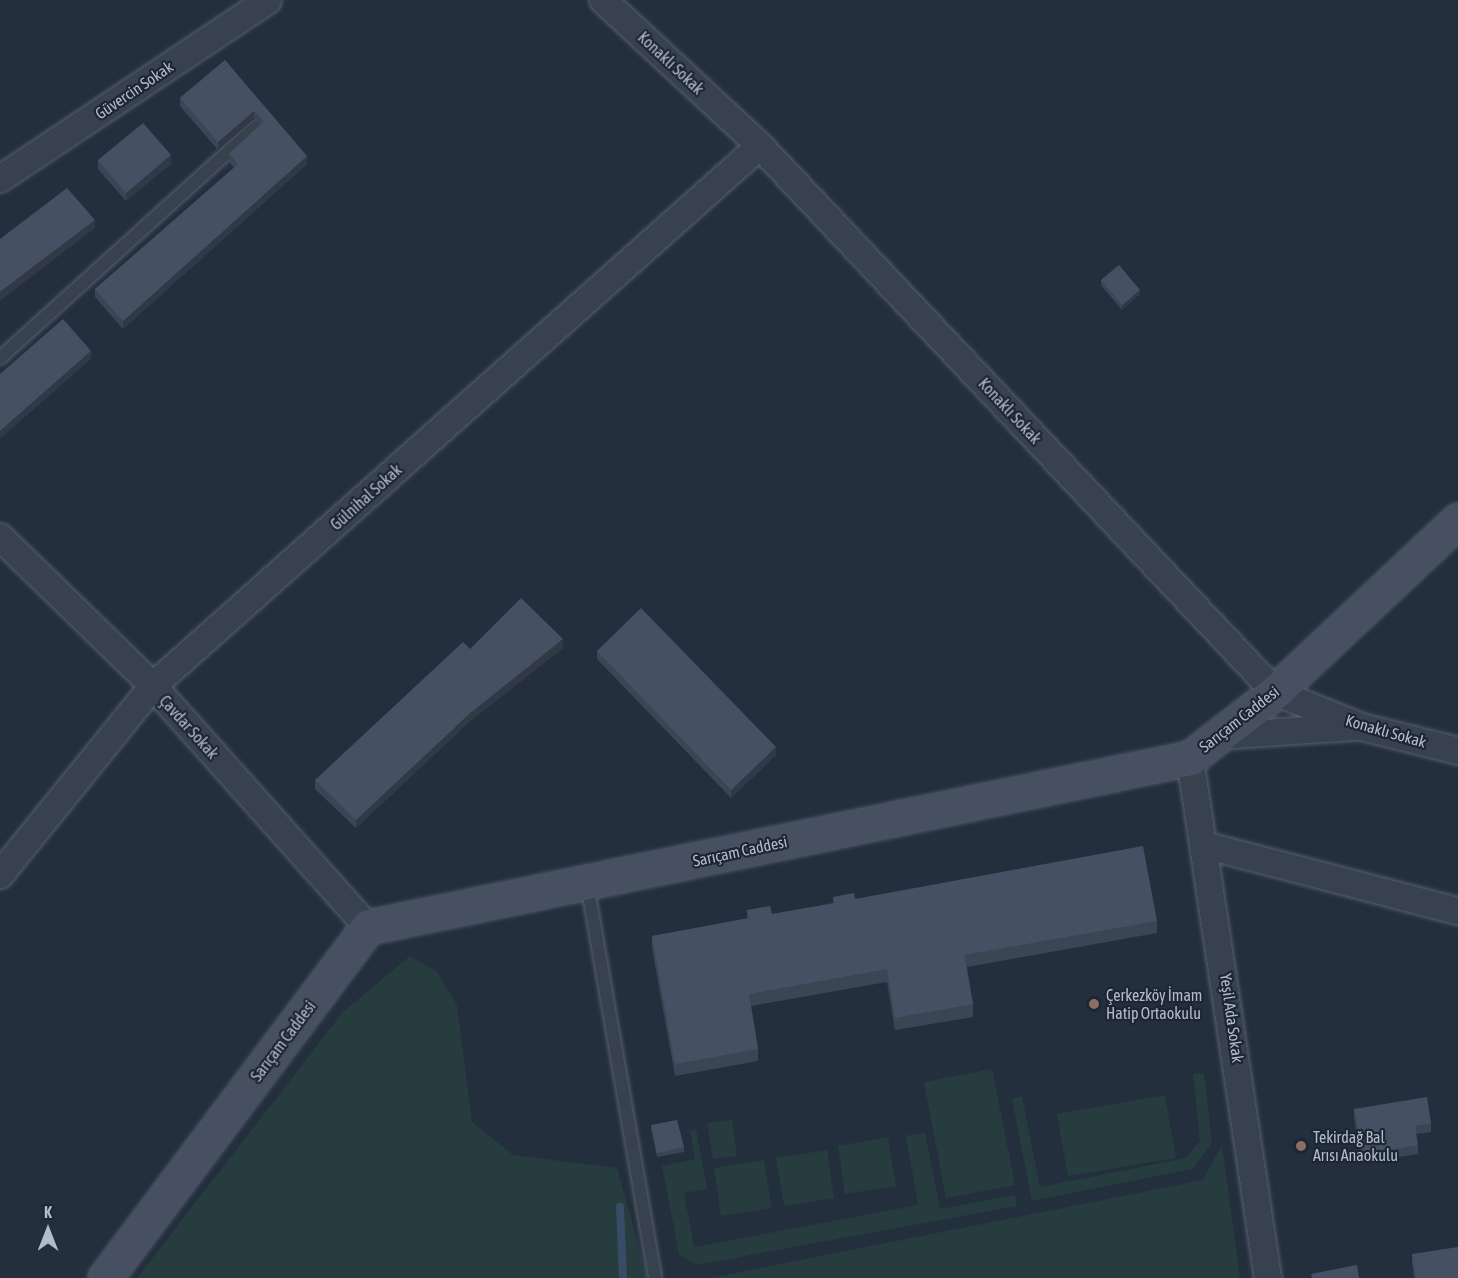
<!DOCTYPE html>
<meta charset="utf-8">
<style>
body{margin:0}
#map{position:relative;width:1458px;height:1278px;overflow:hidden;background:#242f3e;font-family:"Asap Condensed",sans-serif}
div>[style]{position:absolute}
.green>*{inset:0;background:#263c3f}
.stream>*{height:8px;margin:-4px;padding:0 4px;transform-origin:4px;border-radius:4px;background:#394c67}
.roads{filter:drop-shadow(0 0 2px #565f6c) drop-shadow(0 0 2px #565f6c)}
.lane>*{height:12px;margin:-6px;padding:0 6px;transform-origin:6px;border-radius:6px;background:#38414e}
.street>*{height:26px;margin:-13px;padding:0 13px;transform-origin:13px;border-radius:13px;background:#38414e}
.secondary>*{height:33px;margin:-16.5px;padding:0 16.5px;transform-origin:16.5px;border-radius:16.5px;background:#465061}
.wall>*{inset:0;background:#3b4654}
.shaded-wall>*{inset:0;background:#303945}
.building>*{inset:0;background:#455162}
.dots>*{width:16px;height:16px;translate:-50% -50%;box-sizing:border-box;border:3px solid #1d2633;border-radius:50%}
span{translate:-50% -50%;white-space:nowrap;text-align:center;line-height:1.15;-webkit-text-stroke:4.5px #1d2633;paint-order:stroke}
.street-label{font-size:16px;color:#b4bcc9}
.poi-label{font-size:16px;color:#b4bcc9}
.left{translate:0 -50%;text-align:left}
.north{position:absolute;left:18px;top:1200px;width:60px;height:60px;-webkit-text-stroke:4px #1d2633;paint-order:stroke;rotate:0deg;font-size:16px;font-weight:700;line-height:24px;text-align:center;color:#b4bcc9}
.north::after{content:'';display:block;margin:auto;width:21px;height:27px;background:#b4bcc9;clip-path:polygon(50% 0,100% 100%,50% 72%,0 100%)}
</style>
<div id="map">
<div class="green">
<i style="clip-path:polygon(410px 956px,437px 972px,457px 1005px,472px 1122px,513px 1155px,617px 1168px,648px 1278px,137px 1278px,343px 1012px)"></i>
<i style="clip-path:polygon(992px 1069px,1015px 1185px,946px 1198px,924px 1082px)"></i>
<i style="clip-path:polygon(1204px 1073px,1212px 1143px,1193px 1169px,1032px 1201px,1012px 1099px,1022px 1096px,1040px 1187px,1186px 1158px,1200px 1141px,1193px 1074px)"></i>
<i style="clip-path:polygon(1165px 1095px,1176px 1158px,1068px 1176px,1057px 1114px)"></i>
<i style="clip-path:polygon(732px 1120px,737px 1156px,713px 1159px,707px 1123px)"></i>
<i style="clip-path:polygon(696px 1129px,707px 1189px,684px 1193px,694px 1247px,918px 1205px,906px 1136px,925px 1132px,940px 1209px,1015px 1195px,1017px 1206px,696px 1265px,679px 1254px,662px 1166px,695px 1159px,690px 1131px)"></i>
<i style="clip-path:polygon(888px 1137px,896px 1186px,845px 1194px,838px 1146px)"></i>
<i style="clip-path:polygon(1222px 1145px,1240px 1278px,710px 1278px,1203px 1180px)"></i>
<i style="clip-path:polygon(827px 1150px,834px 1198px,784px 1206px,776px 1158px)"></i>
<i style="clip-path:polygon(764px 1160px,772px 1208px,721px 1216px,714px 1168px)"></i>
</div>
<div class="stream">
<i style="left:620px;top:1207px;width:71px;rotate:87.6deg"></i>
</div>
<div class="roads">
<div class="lane">
<i style="left:0;top:358px;width:345px;rotate:-42.1deg"></i>
<i style="left:587px;top:883px;width:401px;rotate:80.2deg"></i>
</div>
<div class="street">
<i style="left:603px;top:0;width:214px;rotate:42.9deg"></i>
<i style="left:760px;top:146px;width:751px;rotate:46.67deg"></i>
<i style="left:1275px;top:692px;width:94px;rotate:21.9deg"></i>
<i style="left:1362px;top:727px;width:99px;rotate:14deg"></i>
<i style="left:0;top:179px;width:322px;rotate:-33.7deg"></i>
<i style="left:0;top:537px;width:214px;rotate:44.2deg"></i>
<i style="left:153px;top:686px;width:323px;rotate:48.3deg"></i>
<i style="left:1219px;top:736px;width:134px;rotate:-3.8deg"></i>
<i style="left:1190px;top:758px;width:526px;rotate:81.47deg"></i>
<i style="left:1204px;top:845px;width:262px;rotate:14.6deg"></i>
<i style="left:0;top:875px;width:243px;rotate:-51deg"></i>
<i style="left:153px;top:686px;width:812px;rotate:-41.66deg"></i>
</div>
<div class="secondary">
<i style="left:105px;top:1278px;width:439px;rotate:-53.2deg"></i>
<i style="left:368px;top:927px;width:839px;rotate:-11.62deg"></i>
<i style="left:1190px;top:758px;width:108px;rotate:-37.8deg"></i>
<i style="left:1275px;top:692px;width:251px;rotate:-43.2deg"></i>
</div>
</div>
<div class="wall">
<i style="clip-path:polygon(225px 60px,307px 164px,123px 329px,95px 297px,95px 289px,234px 168px,229px 162px,229px 154px,260px 125px,254px 119px,218px 150px,180px 106px,180px 98px)"></i>
<i style="clip-path:polygon(98px 160px,171px 164px,126px 201px,98px 169px)"></i>
<i style="clip-path:polygon(1101px 280px,1140px 294px,1122px 310px,1101px 285px)"></i>
<i style="clip-path:polygon(563px 648px,469px 722px,356px 828px,315px 789px,315px 780px,470px 649px)"></i>
<i style="clip-path:polygon(597px 651px,776px 755px,731px 798px,597px 659px)"></i>
<i style="clip-path:polygon(833px 897px,1157px 921px,1157px 933px,967px 967px,973px 1004px,973px 1017px,895px 1030px,887px 982px,751px 1006px,758px 1049px,758px 1061px,675px 1076px,652px 948px,652px 936px,747px 919px,747px 910px,772px 914px,833px 904px)"></i>
<i style="clip-path:polygon(1354px 1109px,1431px 1123px,1431px 1132px,1416px 1134px,1418px 1145px,1418px 1154px,1362px 1163px,1354px 1118px)"></i>
<i style="clip-path:polygon(651px 1125px,684px 1147px,684px 1152px,657px 1157px,651px 1129px)"></i>
<i style="clip-path:polygon(1412px 1254px,1458px 1278px,1414px 1278px,1412px 1263px)"></i>
</div>
<div class="shaded-wall">
<i style="clip-path:polygon(254px 111px,254px 119px,218px 150px,218px 142px)"></i>
<i style="clip-path:polygon(171px 155px,171px 164px,126px 201px,126px 193px)"></i>
<i style="clip-path:polygon(307px 156px,307px 164px,123px 329px,123px 321px)"></i>
<i style="clip-path:polygon(95px 220px,95px 228px,0 301px,0 292px)"></i>
<i style="clip-path:polygon(1140px 290px,1140px 294px,1122px 310px,1122px 305px)"></i>
<i style="clip-path:polygon(91px 351px,91px 359px,0 439px,0 431px)"></i>
<i style="clip-path:polygon(563px 639px,563px 648px,469px 722px,356px 828px,356px 820px,469px 714px)"></i>
<i style="clip-path:polygon(776px 747px,776px 755px,731px 798px,731px 790px)"></i>
</div>
<div class="building">
<i style="clip-path:polygon(225px 60px,307px 156px,123px 321px,95px 289px,238px 164px,229px 154px,264px 121px,254px 111px,218px 142px,180px 98px)"></i>
<i style="clip-path:polygon(143px 123px,171px 155px,126px 193px,98px 160px)"></i>
<i style="clip-path:polygon(67px 188px,95px 220px,0 292px,0 239px)"></i>
<i style="clip-path:polygon(1119px 265px,1140px 290px,1122px 305px,1101px 280px)"></i>
<i style="clip-path:polygon(63px 319px,91px 351px,0 431px,0 374px)"></i>
<i style="clip-path:polygon(521px 598px,563px 639px,469px 714px,356px 820px,315px 780px,463px 642px,470px 649px)"></i>
<i style="clip-path:polygon(641px 608px,776px 747px,731px 790px,597px 651px)"></i>
<i style="clip-path:polygon(1143px 846px,1157px 921px,964px 955px,973px 1004px,895px 1018px,887px 969px,749px 994px,758px 1049px,675px 1064px,652px 936px,749px 918px,747px 910px,770px 906px,772px 914px,834px 903px,833px 897px,854px 893px,855px 899px)"></i>
<i style="clip-path:polygon(1427px 1097px,1431px 1123px,1415px 1126px,1418px 1145px,1362px 1155px,1354px 1109px)"></i>
<i style="clip-path:polygon(677px 1120px,684px 1147px,657px 1153px,651px 1125px)"></i>
<i style="clip-path:polygon(1458px 1247px,1458px 1278px,1416px 1278px,1412px 1254px)"></i>
<i style="clip-path:polygon(1357px 1265px,1359px 1278px,1312px 1278px,1311px 1274px)"></i>
</div>
<div class="dots">
<i style="left:1094px;top:1004px;background:#8d6e63"></i>
<i style="left:1301px;top:1146px;background:#8d6e63"></i>
</div>
<div class="street-label">
<span style="left:671px;top:63px;rotate:43deg">Konaklı Sokak</span>
<span style="left:134px;top:90px;rotate:-34deg">Güvercin Sokak</span>
<span style="left:1010px;top:411px;rotate:47deg">Konaklı Sokak</span>
<span style="left:366px;top:497px;rotate:-42deg">Gülnihal Sokak</span>
<span style="left:1239px;top:719px;rotate:-38deg">Sarıçam Caddesi</span>
<span style="left:189px;top:727px;rotate:48deg">Çavdar Sokak</span>
<span style="left:1386px;top:731px;rotate:16deg">Konaklı Sokak</span>
<span style="left:740px;top:851px;rotate:-12deg">Sarıçam Caddesi</span>
<span style="left:1232px;top:1018px;rotate:82deg">Yeşil Ada Sokak</span>
<span style="left:283px;top:1041px;rotate:-53deg">Sarıçam Caddesi</span>
</div>
<div class="poi-label">
<span class="left" style="left:1106px;top:1004px">Çerkezköy İmam<br>Hatip Ortaokulu</span>
<span class="left" style="left:1313px;top:1146px">Tekirdağ Bal<br>Arısı Anaokulu</span>
</div>
<div class="north">K</div>
</div>
